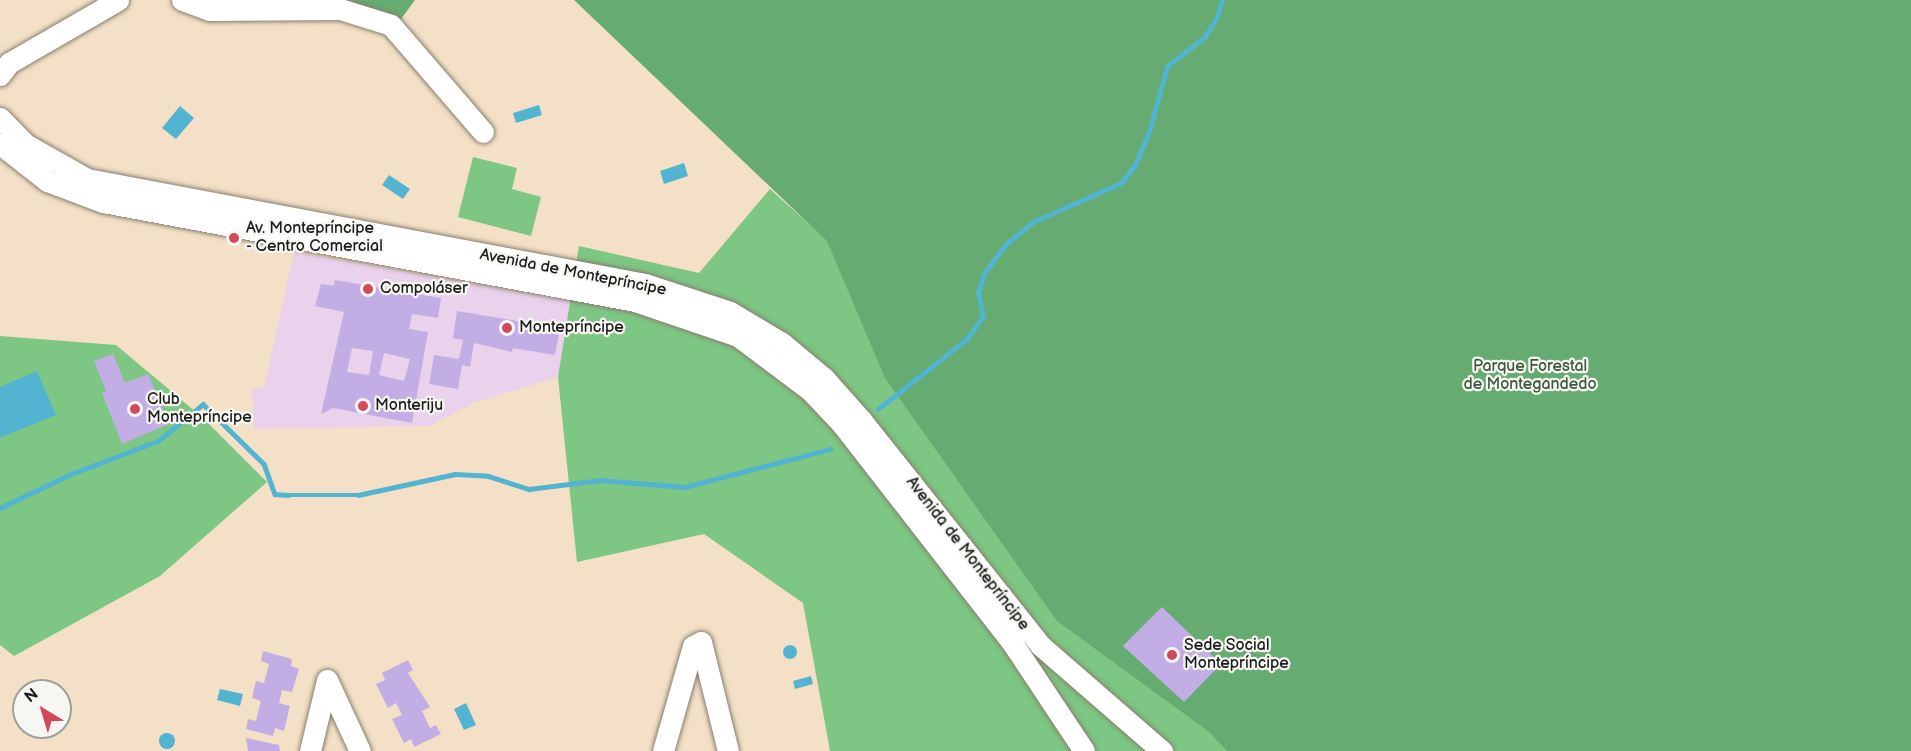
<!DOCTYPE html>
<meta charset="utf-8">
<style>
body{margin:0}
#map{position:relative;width:1911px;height:751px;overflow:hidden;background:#f3e0c6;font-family:"Balsamiq Sans",sans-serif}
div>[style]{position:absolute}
.built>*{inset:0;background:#ead1ec}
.green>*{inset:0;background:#7dc683}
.forest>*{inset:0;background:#66ab71}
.water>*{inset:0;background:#52b4d1}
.round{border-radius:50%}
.stream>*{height:4.5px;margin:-2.25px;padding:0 2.25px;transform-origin:2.25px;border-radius:2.25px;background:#52b4d1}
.building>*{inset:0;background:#c2aee4}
.roads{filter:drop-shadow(0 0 2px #887e71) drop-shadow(0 0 2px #887e71)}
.minor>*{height:21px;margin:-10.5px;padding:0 10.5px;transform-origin:10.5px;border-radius:10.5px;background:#fff}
.dots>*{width:16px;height:16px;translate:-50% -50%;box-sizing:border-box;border:3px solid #f6f6f2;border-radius:50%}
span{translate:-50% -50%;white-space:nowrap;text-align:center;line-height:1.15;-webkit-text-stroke:4.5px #f6f6f2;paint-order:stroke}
.poi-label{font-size:16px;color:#1c1c1c}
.left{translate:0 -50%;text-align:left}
.street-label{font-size:16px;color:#1c1c1c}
.park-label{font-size:16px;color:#3e5840}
.north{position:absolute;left:12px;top:679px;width:60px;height:60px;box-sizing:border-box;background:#f6f6f2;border:2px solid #9f9f9c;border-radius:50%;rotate:322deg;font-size:16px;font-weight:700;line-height:24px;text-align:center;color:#1c1c1c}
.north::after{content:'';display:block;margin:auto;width:21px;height:27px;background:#d1495b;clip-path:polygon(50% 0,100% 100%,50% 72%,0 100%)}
</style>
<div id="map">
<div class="built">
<i style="clip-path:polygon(294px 252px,570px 301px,558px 377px,476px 402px,428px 426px,254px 429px,252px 388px,264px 388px)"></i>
</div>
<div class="green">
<i style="clip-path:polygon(473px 157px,517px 168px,512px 189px,541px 197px,531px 236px,458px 217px)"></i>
<i style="clip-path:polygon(770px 189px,828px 241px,890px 385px,1227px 751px,830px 751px,803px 603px,704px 534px,577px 562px,558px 377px,579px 246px,699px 273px)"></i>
<i style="clip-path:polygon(0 336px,116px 345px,203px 418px,267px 482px,160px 576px,14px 656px,0 645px)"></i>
</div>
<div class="forest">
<i style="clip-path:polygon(216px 0,415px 0,401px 19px)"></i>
<i style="clip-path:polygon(574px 0,1911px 0,1911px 751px,1227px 751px,1208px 731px,1057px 621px,885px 378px,827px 241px)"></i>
</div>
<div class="water">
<i style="clip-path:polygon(539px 105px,542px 115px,516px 123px,513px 113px)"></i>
<i style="clip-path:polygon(180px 106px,194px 118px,176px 139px,162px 128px)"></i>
<i style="clip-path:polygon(684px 163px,688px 176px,664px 184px,660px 171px)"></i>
<i style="clip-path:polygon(389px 175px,410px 189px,403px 199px,382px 185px)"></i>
<i style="clip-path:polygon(37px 371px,56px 415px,0 438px,0 387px)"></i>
<i class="round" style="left:783px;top:645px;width:14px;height:14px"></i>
<i style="clip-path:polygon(811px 676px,813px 684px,795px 689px,793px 681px)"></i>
<i style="clip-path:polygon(220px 689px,243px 694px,240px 706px,217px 700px)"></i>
<i style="clip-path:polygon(466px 703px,476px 725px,464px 730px,454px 709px)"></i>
<i class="round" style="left:159px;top:733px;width:16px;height:16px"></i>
</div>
<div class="stream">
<i style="left:878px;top:409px;width:113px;rotate:-38.2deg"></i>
<i style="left:967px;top:339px;width:28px;rotate:-55deg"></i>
<i style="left:983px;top:316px;width:24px;rotate:-102deg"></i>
<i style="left:978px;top:293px;width:22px;rotate:-72deg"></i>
<i style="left:985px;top:272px;width:35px;rotate:-53deg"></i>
<i style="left:1006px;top:244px;width:35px;rotate:-39deg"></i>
<i style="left:1033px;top:222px;width:96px;rotate:-23.9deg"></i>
<i style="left:1121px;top:183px;width:23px;rotate:-52deg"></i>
<i style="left:1135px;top:165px;width:36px;rotate:-67deg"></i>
<i style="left:1149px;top:132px;width:68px;rotate:-74.7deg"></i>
<i style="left:1167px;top:66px;width:48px;rotate:-37.3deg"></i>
<i style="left:1205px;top:37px;width:23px;rotate:-59deg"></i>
<i style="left:1217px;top:17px;width:18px;rotate:-74deg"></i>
<i style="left:0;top:508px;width:79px;rotate:-25.6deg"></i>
<i style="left:71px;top:474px;width:93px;rotate:-20.8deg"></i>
<i style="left:158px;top:441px;width:58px;rotate:-39.4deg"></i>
<i style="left:203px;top:404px;width:86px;rotate:44.5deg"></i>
<i style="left:264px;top:464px;width:32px;rotate:70deg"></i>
<i style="left:275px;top:494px;width:13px;rotate:4deg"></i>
<i style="left:288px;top:495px;width:70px"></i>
<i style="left:358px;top:495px;width:99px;rotate:-12.2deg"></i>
<i style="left:455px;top:474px;width:33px;rotate:3deg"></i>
<i style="left:488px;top:476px;width:43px;rotate:17.6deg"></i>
<i style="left:529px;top:489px;width:72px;rotate:-7.2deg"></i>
<i style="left:600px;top:480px;width:85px;rotate:4.7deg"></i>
<i style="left:685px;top:487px;width:150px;rotate:-14.7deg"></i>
</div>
<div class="building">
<i style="clip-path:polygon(evenodd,335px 280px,441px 298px,438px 318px,412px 314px,409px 329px,428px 332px,412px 423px,333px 408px,321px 414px,344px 312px,315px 306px,321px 284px,334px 286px,335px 280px,352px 348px,373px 351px,369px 375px,347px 372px,352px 348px,335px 280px,384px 353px,410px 359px,404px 381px,379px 375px,384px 353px)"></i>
<i style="clip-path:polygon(457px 311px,560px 328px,555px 355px,513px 348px,512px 352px,474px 343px,470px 367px,462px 365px,458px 389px,429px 384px,434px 355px,459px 359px,463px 340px,453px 338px)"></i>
<i style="clip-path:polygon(113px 354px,125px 383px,148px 374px,169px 424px,122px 444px,102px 393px,106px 391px,94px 361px)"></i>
<i style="clip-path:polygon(1162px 607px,1221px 664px,1184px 702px,1123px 646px)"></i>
<i style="clip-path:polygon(263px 651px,292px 659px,291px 666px,299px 669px,292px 692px,282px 690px,279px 703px,290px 706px,284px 731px,275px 728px,273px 736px,246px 729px,248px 719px,256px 721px,261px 701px,252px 698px,254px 689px,256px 681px,264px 683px,269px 664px,261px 661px)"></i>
<i style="clip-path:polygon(408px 660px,413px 670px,408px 673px,430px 707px,422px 711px,430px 728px,436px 725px,441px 734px,414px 747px,411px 739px,404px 743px,392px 719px,402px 715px,396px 703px,388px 708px,376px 684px,385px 680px,382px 673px)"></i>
<i style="clip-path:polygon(246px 738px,279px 745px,280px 751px,248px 751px)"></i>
</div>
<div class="roads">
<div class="minor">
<i style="left:182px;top:0;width:29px;rotate:20deg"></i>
<i style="left:209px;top:10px;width:131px;rotate:-0.4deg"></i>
<i style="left:340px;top:9px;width:53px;rotate:17.4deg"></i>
<i style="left:391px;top:25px;width:141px;rotate:49.3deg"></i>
<i style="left:0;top:75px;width:15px;rotate:-53deg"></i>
<i style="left:9px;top:63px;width:126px;rotate:-30deg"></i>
<i style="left:0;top:118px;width:36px;rotate:46deg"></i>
<i style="left:25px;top:144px;width:71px;rotate:29.4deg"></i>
<i style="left:87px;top:179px;width:568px;rotate:10.66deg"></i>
<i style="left:645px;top:284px;width:89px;rotate:18.2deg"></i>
<i style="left:730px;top:312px;width:61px;rotate:30.8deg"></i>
<i style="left:782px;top:343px;width:55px;rotate:39.8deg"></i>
<i style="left:824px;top:378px;width:57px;rotate:48.5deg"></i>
<i style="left:862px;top:421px;width:286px;rotate:51.5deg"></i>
<i style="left:1040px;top:645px;width:162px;rotate:41deg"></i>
<i style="left:0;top:144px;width:60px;rotate:38.2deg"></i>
<i style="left:47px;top:181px;width:60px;rotate:20.6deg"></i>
<i style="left:103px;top:202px;width:541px;rotate:10.54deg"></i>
<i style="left:635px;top:301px;width:109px;rotate:18.8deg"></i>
<i style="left:738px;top:336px;width:90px;rotate:36.9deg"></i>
<i style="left:810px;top:390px;width:47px;rotate:46.7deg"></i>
<i style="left:842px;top:424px;width:279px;rotate:52.1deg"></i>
<i style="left:1013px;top:644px;width:128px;rotate:56.4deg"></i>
<i style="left:310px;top:751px;width:73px;rotate:-76.5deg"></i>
<i style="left:327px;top:680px;width:78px;rotate:65.1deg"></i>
<i style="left:663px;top:751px;width:109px;rotate:-74.1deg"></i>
<i style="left:693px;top:646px;width:9px;rotate:-27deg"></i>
<i style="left:701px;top:642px;width:112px;rotate:76.1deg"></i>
</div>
</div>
<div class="dots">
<i style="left:234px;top:238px;background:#d1495b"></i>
<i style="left:368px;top:289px;background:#d1495b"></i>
<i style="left:507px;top:328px;background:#d1495b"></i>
<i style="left:363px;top:406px;background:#d1495b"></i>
<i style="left:135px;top:409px;background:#d1495b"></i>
<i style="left:1172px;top:655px;background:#d1495b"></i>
</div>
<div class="poi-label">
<span class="left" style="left:246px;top:238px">Av. Montepríncipe<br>- Centro Comercial</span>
<span class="left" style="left:380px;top:289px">Compoláser</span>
<span class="left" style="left:519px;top:328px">Montepríncipe</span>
<span class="left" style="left:147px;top:409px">Club<br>Montepríncipe</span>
<span class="left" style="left:375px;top:406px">Monteriju</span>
<span class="left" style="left:1184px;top:655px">Sede Social<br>Montepríncipe</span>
</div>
<div class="street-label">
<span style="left:573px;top:273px;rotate:11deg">Avenida de Montepríncipe</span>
<span style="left:967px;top:554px;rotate:52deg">Avenida de Montepríncipe</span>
</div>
<div class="park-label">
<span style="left:1530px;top:376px">Parque Forestal<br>de Montegandedo</span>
</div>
<div class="north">N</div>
</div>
